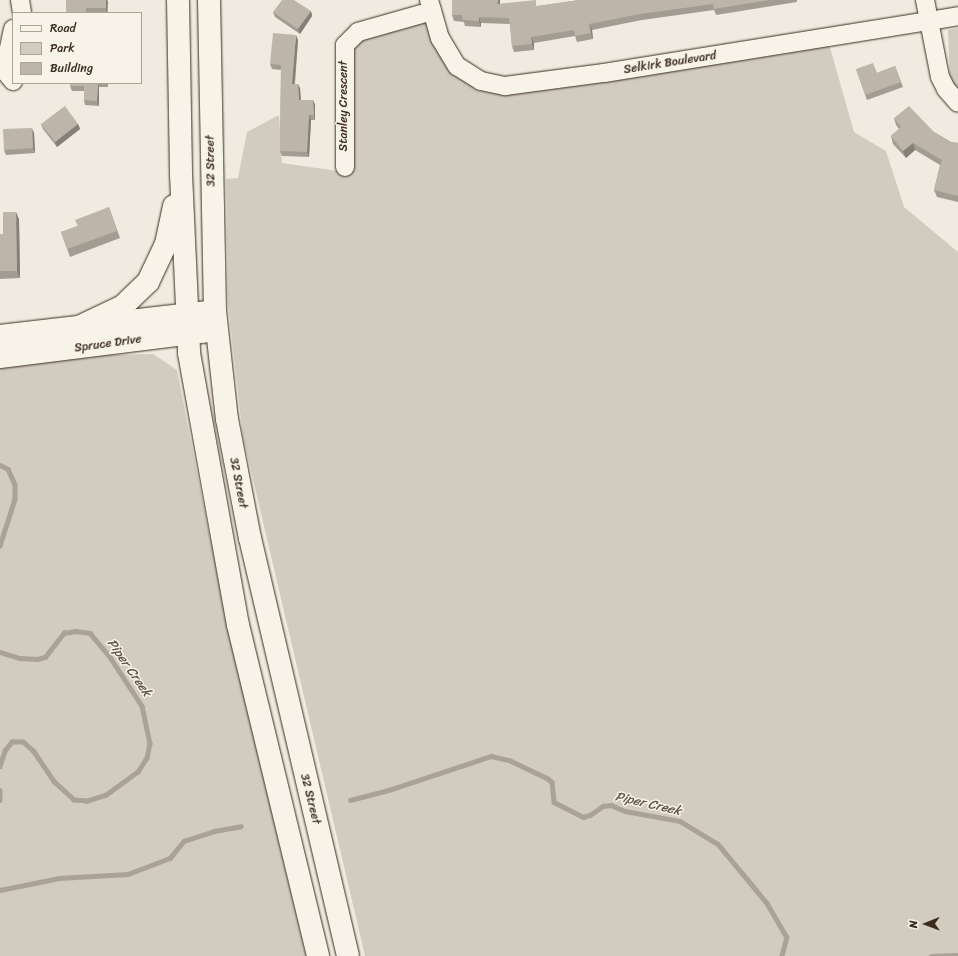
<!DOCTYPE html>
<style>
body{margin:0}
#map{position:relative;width:958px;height:956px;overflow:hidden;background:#efebe0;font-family:Sriracha,sans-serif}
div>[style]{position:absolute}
.green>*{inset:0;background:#d1cbc0}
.stream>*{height:4.5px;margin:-2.25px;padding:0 2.25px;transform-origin:2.25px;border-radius:2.25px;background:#aaa296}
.roads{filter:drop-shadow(0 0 1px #3b2a1e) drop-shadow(0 0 1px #3b2a1e)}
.minor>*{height:18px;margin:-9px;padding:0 9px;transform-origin:9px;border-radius:9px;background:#f7f3e8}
.tertiary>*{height:22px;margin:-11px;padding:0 11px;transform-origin:11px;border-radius:11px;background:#f7f3e8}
.secondary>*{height:22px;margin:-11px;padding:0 11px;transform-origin:11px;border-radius:11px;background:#f7f3e8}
.wall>*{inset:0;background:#a39c92}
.shaded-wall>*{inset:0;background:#847f77}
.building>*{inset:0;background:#bdb5aa}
span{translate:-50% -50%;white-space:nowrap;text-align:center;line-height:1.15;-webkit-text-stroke:3px #f7f3e8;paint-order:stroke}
.street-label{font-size:12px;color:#3b2a1e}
.water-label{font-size:13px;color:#625448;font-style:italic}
.legend{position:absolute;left:12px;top:12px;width:130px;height:72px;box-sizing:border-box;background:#f7f3e8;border:1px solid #aca397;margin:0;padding:5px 7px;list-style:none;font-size:12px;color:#3b2a1e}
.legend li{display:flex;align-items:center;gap:8px;height:20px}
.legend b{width:20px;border:1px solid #aca397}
.north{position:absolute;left:906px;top:904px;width:40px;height:40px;-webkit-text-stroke:3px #f7f3e8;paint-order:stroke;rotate:269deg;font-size:11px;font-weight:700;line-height:16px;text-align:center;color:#3b2a1e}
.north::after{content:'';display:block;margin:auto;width:14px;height:18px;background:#3b2a1e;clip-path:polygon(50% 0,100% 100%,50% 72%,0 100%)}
</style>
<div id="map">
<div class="green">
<i style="clip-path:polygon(432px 11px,440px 38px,481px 81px,827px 37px,854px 132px,886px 151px,904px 207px,958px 252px,958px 956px,365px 956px,243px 437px,228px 304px,226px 179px,238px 178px,247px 132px,279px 115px,282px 163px,345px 172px,345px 45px)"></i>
<i style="clip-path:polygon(958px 28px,958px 89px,950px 81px,948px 30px)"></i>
<i style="clip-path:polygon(153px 354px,177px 370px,227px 624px,306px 956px,0 956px,0 357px)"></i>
</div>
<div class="stream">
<i style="left:0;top:465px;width:9px;rotate:27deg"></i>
<i style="left:8px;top:469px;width:17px;rotate:66deg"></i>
<i style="left:15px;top:485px;width:14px;rotate:90deg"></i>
<i style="left:15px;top:499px;width:49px;rotate:107.7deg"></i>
<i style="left:0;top:652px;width:21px;rotate:17deg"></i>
<i style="left:20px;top:658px;width:17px;rotate:3deg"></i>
<i style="left:37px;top:659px;width:8px;rotate:-14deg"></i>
<i style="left:45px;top:657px;width:31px;rotate:-52deg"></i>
<i style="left:64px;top:633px;width:12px;rotate:-9deg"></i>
<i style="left:76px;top:631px;width:14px;rotate:8deg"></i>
<i style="left:90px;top:633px;width:31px;rotate:50deg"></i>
<i style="left:110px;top:657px;width:59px;rotate:56.9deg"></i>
<i style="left:142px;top:706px;width:38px;rotate:78deg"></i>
<i style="left:150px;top:743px;width:15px;rotate:101deg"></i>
<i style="left:147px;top:758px;width:17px;rotate:123deg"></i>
<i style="left:138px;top:772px;width:39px;rotate:144deg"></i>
<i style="left:106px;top:795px;width:20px;rotate:162deg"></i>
<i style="left:87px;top:801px;width:13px;rotate:-176deg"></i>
<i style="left:74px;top:800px;width:27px;rotate:-138deg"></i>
<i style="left:54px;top:782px;width:37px;rotate:-124deg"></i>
<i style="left:33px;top:751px;width:13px;rotate:-138deg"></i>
<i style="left:23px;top:742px;width:11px;rotate:180deg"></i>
<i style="left:12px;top:742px;width:11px;rotate:128deg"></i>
<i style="left:5px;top:751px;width:16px;rotate:108deg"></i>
<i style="left:0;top:790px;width:10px;rotate:90deg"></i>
<i style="left:350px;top:800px;width:40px;rotate:-14.4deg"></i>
<i style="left:389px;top:790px;width:108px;rotate:-18.4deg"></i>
<i style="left:491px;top:756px;width:18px;rotate:13deg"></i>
<i style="left:509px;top:760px;width:42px;rotate:25.3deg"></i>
<i style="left:547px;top:778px;width:6px;rotate:39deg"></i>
<i style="left:552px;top:782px;width:20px;rotate:84deg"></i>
<i style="left:554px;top:802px;width:33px;rotate:27deg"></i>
<i style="left:583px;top:817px;width:7px;rotate:-16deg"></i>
<i style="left:590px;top:815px;width:16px;rotate:-35deg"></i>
<i style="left:603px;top:806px;width:8px;rotate:-7deg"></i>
<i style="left:611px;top:805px;width:15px;rotate:23deg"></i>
<i style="left:625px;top:811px;width:56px;rotate:10.3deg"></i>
<i style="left:680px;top:821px;width:44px;rotate:31.2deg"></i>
<i style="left:718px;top:844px;width:77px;rotate:50.3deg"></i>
<i style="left:767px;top:903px;width:39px;rotate:60deg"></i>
<i style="left:787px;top:937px;width:20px;rotate:105deg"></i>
<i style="left:0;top:890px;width:60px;rotate:-11.5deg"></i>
<i style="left:59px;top:878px;width:69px;rotate:-3.3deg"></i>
<i style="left:128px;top:874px;width:45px;rotate:-20.9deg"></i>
<i style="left:170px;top:858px;width:22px;rotate:-51deg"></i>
<i style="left:184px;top:841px;width:32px;rotate:-18deg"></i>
<i style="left:214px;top:831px;width:27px;rotate:-10deg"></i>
<i style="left:931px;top:956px;width:27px;rotate:-2deg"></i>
</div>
<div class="roads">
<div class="minor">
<i style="left:20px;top:0;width:13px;rotate:81deg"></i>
<i style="left:429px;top:0;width:40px;rotate:74deg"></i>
<i style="left:440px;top:38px;width:33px;rotate:59deg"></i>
<i style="left:457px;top:66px;width:28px;rotate:32deg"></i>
<i style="left:481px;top:81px;width:25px;rotate:12deg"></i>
<i style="left:505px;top:86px;width:100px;rotate:-7.5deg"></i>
<i style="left:604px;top:73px;width:359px;rotate:-9.1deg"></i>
<i style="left:925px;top:0;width:78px;rotate:79deg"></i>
<i style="left:940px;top:77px;width:13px;rotate:63deg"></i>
<i style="left:946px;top:89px;width:18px;rotate:49deg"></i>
<i style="left:13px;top:29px;width:38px;rotate:102deg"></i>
<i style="left:5px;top:66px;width:9px;rotate:72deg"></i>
<i style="left:8px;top:75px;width:8px;rotate:50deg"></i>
<i style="left:345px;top:167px;width:122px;rotate:-90deg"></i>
<i style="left:345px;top:45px;width:18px;rotate:-45deg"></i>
<i style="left:358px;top:32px;width:77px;rotate:-15.8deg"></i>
</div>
<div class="tertiary">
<i style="left:0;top:336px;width:216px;rotate:-6.6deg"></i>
<i style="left:0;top:357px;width:218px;rotate:-7.1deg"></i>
</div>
<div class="secondary">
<i style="left:178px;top:0;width:174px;rotate:89deg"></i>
<i style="left:181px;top:174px;width:179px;rotate:87.4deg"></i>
<i style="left:189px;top:353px;width:276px;rotate:79.8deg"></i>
<i style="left:238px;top:625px;width:341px;rotate:76.4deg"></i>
<i style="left:209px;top:0;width:311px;rotate:88.9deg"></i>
<i style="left:215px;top:311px;width:109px;rotate:83.7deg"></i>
<i style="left:227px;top:419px;width:121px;rotate:79.1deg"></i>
<i style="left:250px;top:538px;width:429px;rotate:76.8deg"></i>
<i style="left:79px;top:327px;width:49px;rotate:-25.5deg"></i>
<i style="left:123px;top:306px;width:35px;rotate:-44deg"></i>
<i style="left:148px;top:282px;width:42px;rotate:-64.7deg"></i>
<i style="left:166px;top:244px;width:39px;rotate:-78deg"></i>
</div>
</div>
<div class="wall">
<i style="clip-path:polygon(66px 0,107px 0,108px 13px,66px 13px)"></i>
<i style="clip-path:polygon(579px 0,797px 0,797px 2px,716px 15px,714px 10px,642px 20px,592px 30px,593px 39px,577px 42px,575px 36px,534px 43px,534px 50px,514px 52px,512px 46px,510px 24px,481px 23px,481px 27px,465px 26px,464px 22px,454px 21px,452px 15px,500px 4px,538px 6px)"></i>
<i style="clip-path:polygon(311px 11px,312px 16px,300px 34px,275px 17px,273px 12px)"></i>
<i style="clip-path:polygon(298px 40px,295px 84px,300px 88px,301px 100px,313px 100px,315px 105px,315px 120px,311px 120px,309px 157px,282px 156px,280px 151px,281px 70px,272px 69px,270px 64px)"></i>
<i style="clip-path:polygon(895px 66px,903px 87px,867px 100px,856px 69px,877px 73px)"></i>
<i style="clip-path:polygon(70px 83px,108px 83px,108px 87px,99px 87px,99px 106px,85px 105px,84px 100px,84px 91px,72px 91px,70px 86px)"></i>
<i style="clip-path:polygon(894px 118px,934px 132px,951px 142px,958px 143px,958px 202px,937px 197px,934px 190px,940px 165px,915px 150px,906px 158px,893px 144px,891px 136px,899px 129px,896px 125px)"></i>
<i style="clip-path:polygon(41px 124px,78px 124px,80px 129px,57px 147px,43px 129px)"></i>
<i style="clip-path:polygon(34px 133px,35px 153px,6px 155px,4px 150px)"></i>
<i style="clip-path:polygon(109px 207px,120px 238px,70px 257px,61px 232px,78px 226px)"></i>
<i style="clip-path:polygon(19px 219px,20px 278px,0 279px,0 234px,3px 234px)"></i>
</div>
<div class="shaded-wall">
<i style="clip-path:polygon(106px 0,107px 0,108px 1px,107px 13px,106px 8px)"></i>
<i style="clip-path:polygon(498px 0,500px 0,500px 11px,497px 4px)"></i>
<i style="clip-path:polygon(311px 11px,312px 16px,300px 34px,298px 29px)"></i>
<i style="clip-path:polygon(479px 17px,481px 23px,481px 27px,479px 21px)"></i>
<i style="clip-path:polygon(589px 24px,592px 30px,593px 39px,591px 33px)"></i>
<i style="clip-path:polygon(296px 35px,298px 40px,294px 89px,292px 84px)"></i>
<i style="clip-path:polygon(531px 37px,534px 43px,534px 50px,532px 44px)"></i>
<i style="clip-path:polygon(98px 83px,99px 87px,99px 106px,97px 101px)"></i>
<i style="clip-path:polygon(298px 84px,300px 88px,301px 105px,299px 100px)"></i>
<i style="clip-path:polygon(313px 100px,315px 105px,315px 120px,314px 115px)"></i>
<i style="clip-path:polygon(309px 115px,311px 120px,309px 157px,307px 152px)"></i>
<i style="clip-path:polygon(78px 124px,80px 129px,57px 147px,55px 142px)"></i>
<i style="clip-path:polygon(32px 128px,34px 133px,35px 153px,33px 148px)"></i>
<i style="clip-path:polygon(913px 143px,915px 150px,906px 158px,903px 151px)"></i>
<i style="clip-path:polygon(16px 212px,19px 219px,20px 278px,17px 271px)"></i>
</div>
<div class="building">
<i style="clip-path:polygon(66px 0,106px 0,106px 8px,86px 8px,86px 13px,66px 13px)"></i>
<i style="clip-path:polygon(282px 0,294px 0,311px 11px,298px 29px,273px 12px)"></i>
<i style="clip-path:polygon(452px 0,498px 0,497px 4px,536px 0,536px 6px,579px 0,769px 0,714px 9px,713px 4px,640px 14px,589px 24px,591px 33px,575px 36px,574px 30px,531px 37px,532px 44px,512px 46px,509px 18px,479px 17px,479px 21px,463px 20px,462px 15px,452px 15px)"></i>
<i style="clip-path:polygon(273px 33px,296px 35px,292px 84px,298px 84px,299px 100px,313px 100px,314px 115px,309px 115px,307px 152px,280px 151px,281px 65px,270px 64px)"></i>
<i style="clip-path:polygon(873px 63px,877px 73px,895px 66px,901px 82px,865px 95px,856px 69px)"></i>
<i style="clip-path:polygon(70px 83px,98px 83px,97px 101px,84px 100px,84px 86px,70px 86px)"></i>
<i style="clip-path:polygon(65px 106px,78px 124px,55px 142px,41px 124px)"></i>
<i style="clip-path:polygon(909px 106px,934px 132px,951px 142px,958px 143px,958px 196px,934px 190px,942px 160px,913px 143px,903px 151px,891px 136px,901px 127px,894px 118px)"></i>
<i style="clip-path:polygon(32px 128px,33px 148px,4px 150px,3px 129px)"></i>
<i style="clip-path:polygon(109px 207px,117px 231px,67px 249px,61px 232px,78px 226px,75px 220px)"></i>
<i style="clip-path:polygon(3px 212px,16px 212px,17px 271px,0 271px,0 234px,3px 234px)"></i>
</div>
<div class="street-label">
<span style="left:670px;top:63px;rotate:-9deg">Selkirk Boulevard</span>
<span style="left:344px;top:106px;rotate:-90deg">Stanley Crescent</span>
<span style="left:211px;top:161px;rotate:-91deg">32 Street</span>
<span style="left:108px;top:344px;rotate:-8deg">Spruce Drive</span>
<span style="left:238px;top:483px;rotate:79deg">32 Street</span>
<span style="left:310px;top:799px;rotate:76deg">32 Street</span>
</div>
<div class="water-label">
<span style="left:129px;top:668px;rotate:55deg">Piper Creek</span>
<span style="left:648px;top:804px;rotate:13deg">Piper Creek</span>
</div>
<ul class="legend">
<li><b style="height:5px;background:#f7f3e8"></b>Road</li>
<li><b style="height:11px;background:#d1cbc0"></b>Park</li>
<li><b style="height:11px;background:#bdb5aa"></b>Building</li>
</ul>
<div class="north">N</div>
</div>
